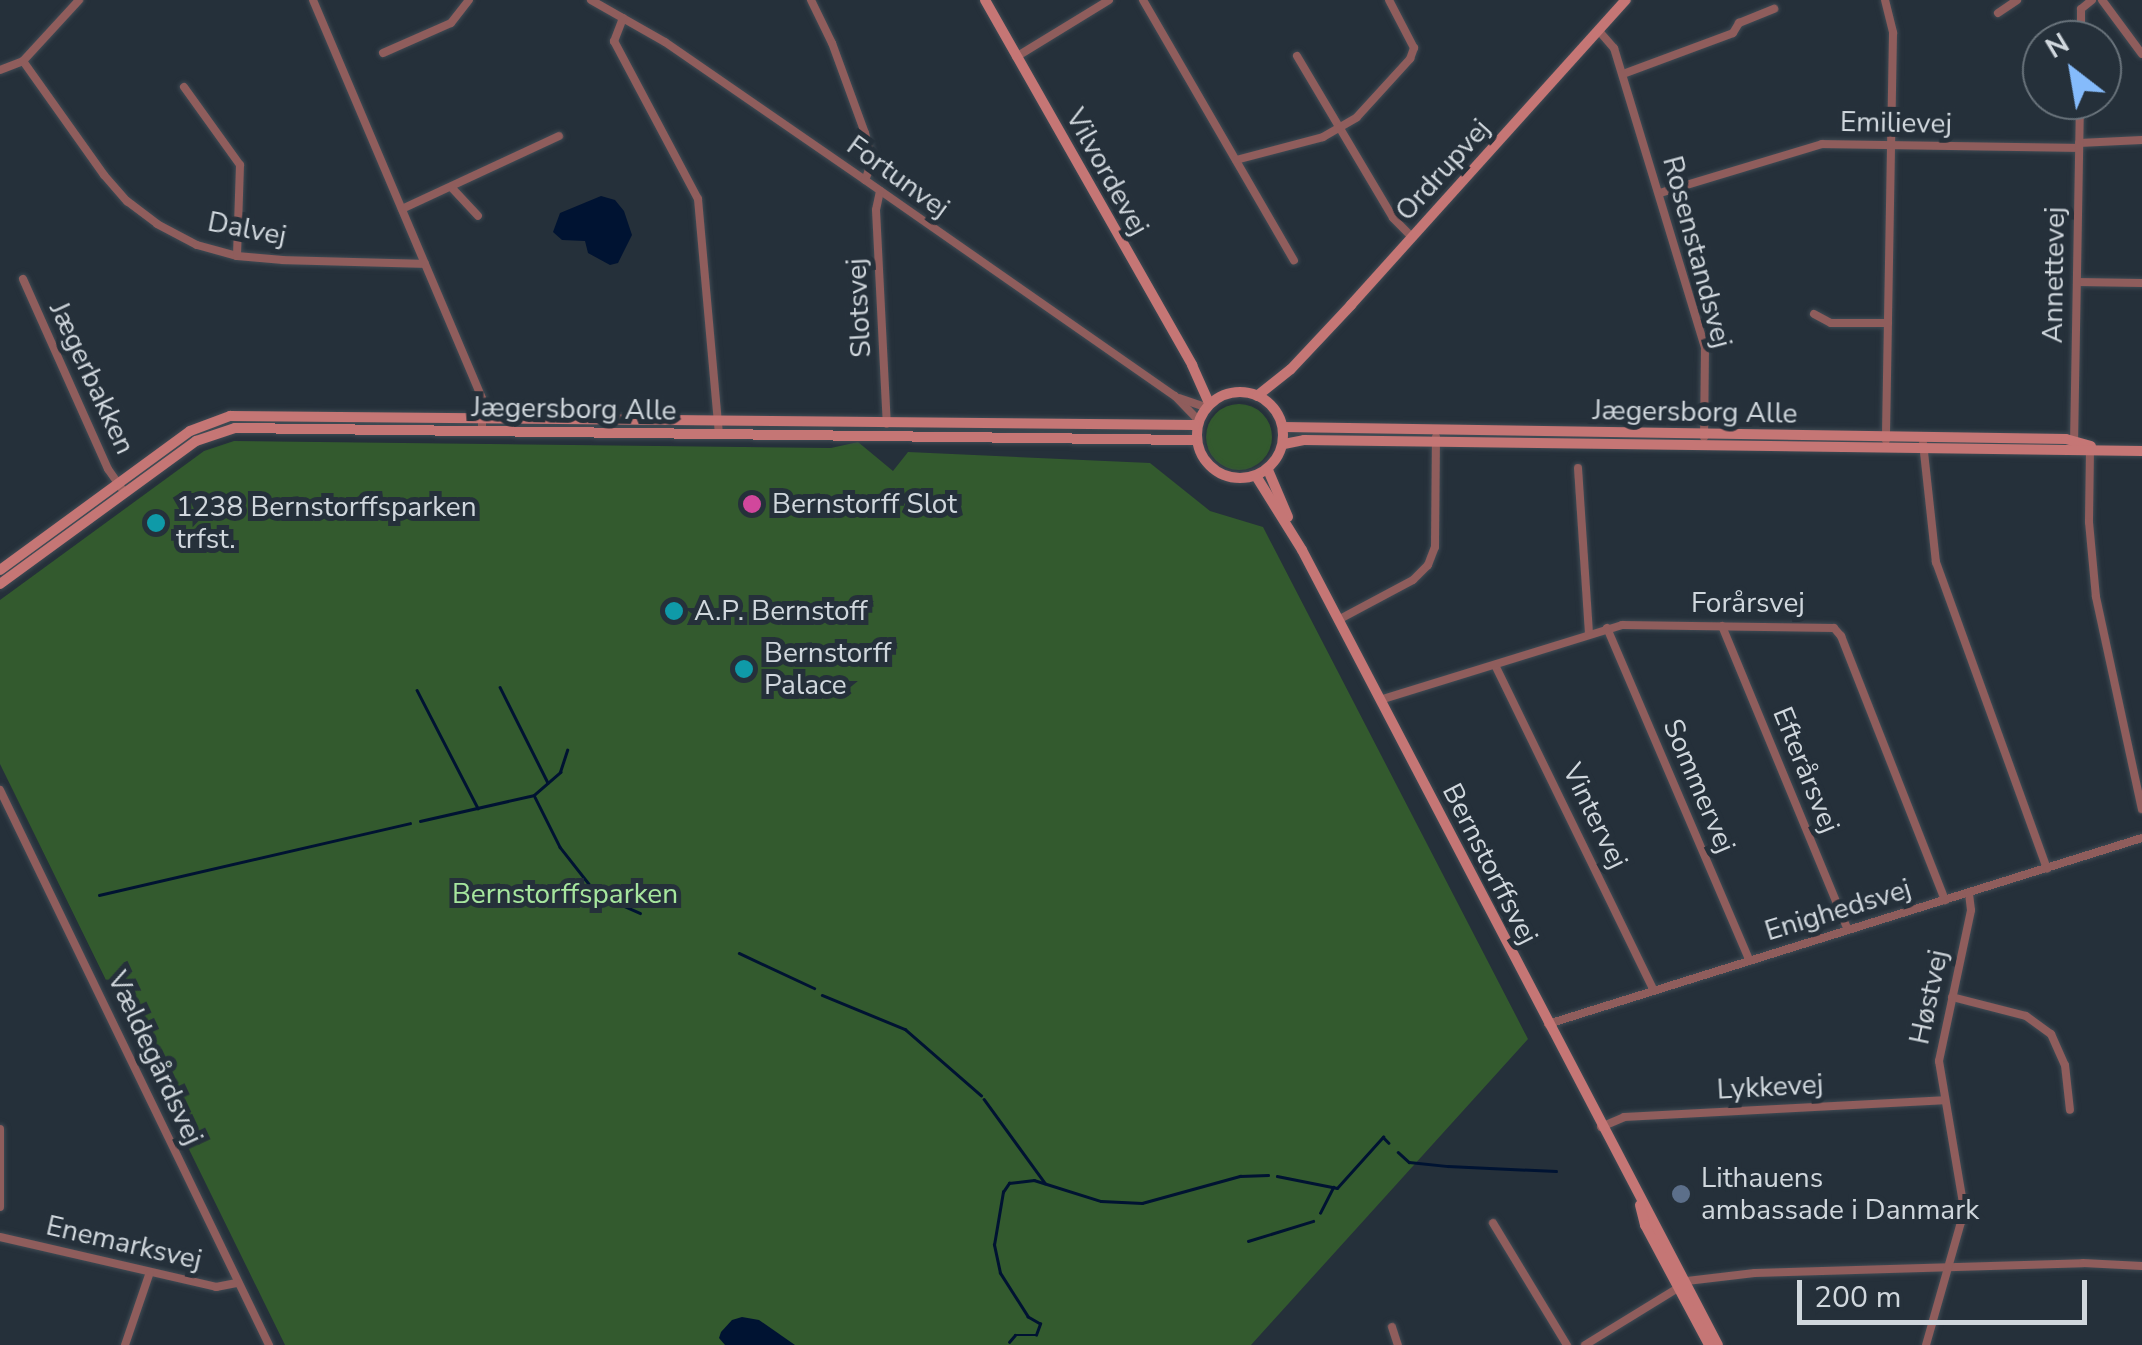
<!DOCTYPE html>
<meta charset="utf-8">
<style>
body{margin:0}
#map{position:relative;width:2142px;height:1345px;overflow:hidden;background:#25303a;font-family:"Nunito Sans",sans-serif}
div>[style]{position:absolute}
.green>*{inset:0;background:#335a2e}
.round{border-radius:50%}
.water>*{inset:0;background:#001332}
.stream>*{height:2.5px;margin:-1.25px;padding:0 1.25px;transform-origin:1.25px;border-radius:1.25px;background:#001332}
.roads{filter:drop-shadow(0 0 2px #404b54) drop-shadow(0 0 2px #404b54)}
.street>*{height:8px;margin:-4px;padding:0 4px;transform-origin:4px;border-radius:4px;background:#8f5d5c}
.secondary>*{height:10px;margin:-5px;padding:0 5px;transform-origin:5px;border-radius:5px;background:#c57675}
.secondary>.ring{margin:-5px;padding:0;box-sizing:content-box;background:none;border:10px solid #c57675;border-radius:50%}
.dots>*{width:28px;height:28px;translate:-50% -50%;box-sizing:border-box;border:5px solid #25303a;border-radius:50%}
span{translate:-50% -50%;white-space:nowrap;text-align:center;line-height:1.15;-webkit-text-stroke:10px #25303a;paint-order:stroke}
.street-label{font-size:28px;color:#d0d7dd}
.poi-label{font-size:28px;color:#d0d7dd}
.left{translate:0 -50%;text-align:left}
.park-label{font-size:28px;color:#a6e69e}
.north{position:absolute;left:2022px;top:20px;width:100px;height:100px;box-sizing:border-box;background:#25303a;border:2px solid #69737b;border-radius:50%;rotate:329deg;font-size:28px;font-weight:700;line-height:40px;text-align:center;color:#d0d7dd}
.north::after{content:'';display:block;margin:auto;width:35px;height:45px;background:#85bbfb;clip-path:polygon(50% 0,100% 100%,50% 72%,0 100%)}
.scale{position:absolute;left:1797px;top:1280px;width:290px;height:45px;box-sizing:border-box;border:5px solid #d0d7dd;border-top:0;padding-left:12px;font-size:30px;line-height:35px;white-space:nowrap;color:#d0d7dd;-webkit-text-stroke:8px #25303a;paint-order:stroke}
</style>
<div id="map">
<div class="green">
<i class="round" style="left:1206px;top:404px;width:66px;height:66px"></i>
<i style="clip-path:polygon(234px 441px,831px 448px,858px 442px,893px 471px,908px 452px,1150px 463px,1210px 511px,1263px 527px,1528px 1039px,1251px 1345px,285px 1345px,0 764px,0 600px,204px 451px)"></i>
</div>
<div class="water">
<i style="clip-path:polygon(601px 196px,615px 200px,624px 211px,632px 235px,618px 263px,610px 265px,588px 253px,585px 241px,562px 240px,553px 232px,560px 213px)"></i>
<i style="clip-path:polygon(742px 1317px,759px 1320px,795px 1345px,725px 1345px,719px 1338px,721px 1332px,732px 1320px)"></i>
</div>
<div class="stream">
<i style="left:500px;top:687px;width:107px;rotate:63.4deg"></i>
<i style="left:417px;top:690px;width:133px;rotate:62.7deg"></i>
<i style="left:535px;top:797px;width:56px;rotate:63.4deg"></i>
<i style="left:560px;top:847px;width:60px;rotate:51.8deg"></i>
<i style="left:597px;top:894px;width:47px;rotate:23.8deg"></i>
<i style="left:420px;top:821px;width:117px;rotate:-12.8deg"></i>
<i style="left:534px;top:795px;width:35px;rotate:-41deg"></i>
<i style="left:560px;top:772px;width:23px;rotate:-72deg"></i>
<i style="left:99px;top:895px;width:319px;rotate:-13deg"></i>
<i style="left:739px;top:953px;width:83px;rotate:25deg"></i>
<i style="left:822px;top:995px;width:90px;rotate:22.3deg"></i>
<i style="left:905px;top:1029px;width:101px;rotate:41deg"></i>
<i style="left:984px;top:1099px;width:104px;rotate:54deg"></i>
<i style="left:1398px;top:1152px;width:15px;rotate:42deg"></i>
<i style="left:1409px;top:1162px;width:39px;rotate:6deg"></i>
<i style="left:1448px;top:1166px;width:108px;rotate:2.7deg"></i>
<i style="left:1277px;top:1176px;width:61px;rotate:11.3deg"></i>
<i style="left:1337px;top:1188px;width:69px;rotate:-48deg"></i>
<i style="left:1383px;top:1137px;width:8px;rotate:45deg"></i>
<i style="left:1320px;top:1213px;width:29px;rotate:-63deg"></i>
<i style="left:1248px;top:1241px;width:68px;rotate:-17.1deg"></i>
<i style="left:1009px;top:1342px;width:9px;rotate:-49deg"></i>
<i style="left:1015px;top:1335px;width:21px"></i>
<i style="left:1036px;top:1335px;width:12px;rotate:-70deg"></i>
<i style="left:1040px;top:1324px;width:14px;rotate:-150deg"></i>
<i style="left:1028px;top:1317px;width:52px;rotate:-122.5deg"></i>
<i style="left:1000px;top:1273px;width:29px;rotate:-102deg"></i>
<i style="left:994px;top:1245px;width:54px;rotate:-80.4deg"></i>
<i style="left:1003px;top:1192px;width:11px;rotate:-56deg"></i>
<i style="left:1009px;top:1183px;width:25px;rotate:-7deg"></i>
<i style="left:1034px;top:1180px;width:70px;rotate:17.4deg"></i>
<i style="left:1101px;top:1201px;width:41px;rotate:2.8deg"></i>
<i style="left:1142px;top:1203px;width:102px;rotate:-15.4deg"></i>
<i style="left:1240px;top:1176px;width:28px;rotate:-2deg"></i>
</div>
<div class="roads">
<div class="street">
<i style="left:313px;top:0;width:433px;rotate:67deg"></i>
<i style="left:482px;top:399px;width:31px;rotate:90deg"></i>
<i style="left:591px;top:0;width:85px;rotate:29.6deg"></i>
<i style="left:665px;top:42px;width:243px;rotate:34.6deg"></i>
<i style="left:865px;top:180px;width:378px;rotate:34.9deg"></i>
<i style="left:1175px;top:396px;width:32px;rotate:46deg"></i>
<i style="left:811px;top:0;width:48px;rotate:64deg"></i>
<i style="left:832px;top:43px;width:96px;rotate:69.9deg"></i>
<i style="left:865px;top:133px;width:30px;rotate:76deg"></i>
<i style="left:872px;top:162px;width:19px;rotate:111deg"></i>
<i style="left:1143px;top:0;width:301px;rotate:59.9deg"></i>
<i style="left:1885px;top:0;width:34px;rotate:76deg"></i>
<i style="left:1893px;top:33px;width:407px;rotate:91deg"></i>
<i style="left:2102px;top:0;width:67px;rotate:53.5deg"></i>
<i style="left:1998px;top:13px;width:23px;rotate:-34deg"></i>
<i style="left:623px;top:18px;width:25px;rotate:111deg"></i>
<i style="left:614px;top:41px;width:179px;rotate:62deg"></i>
<i style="left:698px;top:199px;width:235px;rotate:84.9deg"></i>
<i style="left:1599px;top:31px;width:23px;rotate:49deg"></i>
<i style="left:1614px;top:48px;width:313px;rotate:73.1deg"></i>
<i style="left:1705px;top:347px;width:90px;rotate:90.6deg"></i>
<i style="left:2081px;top:40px;width:31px;rotate:-90deg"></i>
<i style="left:2081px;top:9px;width:14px;rotate:-39deg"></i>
<i style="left:383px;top:53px;width:74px;rotate:-23.8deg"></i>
<i style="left:451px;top:23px;width:29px;rotate:-52deg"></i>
<i style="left:1297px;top:56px;width:188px;rotate:59.3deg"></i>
<i style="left:1393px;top:218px;width:27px;rotate:45deg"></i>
<i style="left:1016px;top:57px;width:109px;rotate:-31.5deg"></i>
<i style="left:23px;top:61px;width:140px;rotate:54.6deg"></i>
<i style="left:104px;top:175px;width:35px;rotate:49deg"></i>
<i style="left:127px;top:201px;width:38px;rotate:37deg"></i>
<i style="left:157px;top:224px;width:45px;rotate:27.7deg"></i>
<i style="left:197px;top:245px;width:41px;rotate:15.4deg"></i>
<i style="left:237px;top:256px;width:46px;rotate:5deg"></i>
<i style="left:283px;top:260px;width:142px;rotate:1.6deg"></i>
<i style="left:0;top:70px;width:25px;rotate:-21deg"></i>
<i style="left:23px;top:61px;width:83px;rotate:-47.4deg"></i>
<i style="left:1623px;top:74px;width:117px;rotate:-20.4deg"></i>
<i style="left:1733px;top:33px;width:12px;rotate:-59deg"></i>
<i style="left:1739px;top:23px;width:38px;rotate:-22deg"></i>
<i style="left:184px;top:87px;width:96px;rotate:54.3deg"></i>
<i style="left:240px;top:165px;width:91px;rotate:91.9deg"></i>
<i style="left:2079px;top:143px;width:63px;rotate:-2.7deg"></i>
<i style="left:1236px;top:160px;width:90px;rotate:-14.8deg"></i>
<i style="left:1323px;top:137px;width:39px;rotate:-30deg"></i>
<i style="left:1357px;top:117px;width:79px;rotate:-47.6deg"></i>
<i style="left:1410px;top:59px;width:12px;rotate:-70deg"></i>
<i style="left:1414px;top:48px;width:54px;rotate:-117.5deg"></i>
<i style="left:452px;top:188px;width:38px;rotate:47deg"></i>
<i style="left:880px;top:191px;width:19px;rotate:102deg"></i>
<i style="left:876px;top:210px;width:214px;rotate:87.1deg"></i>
<i style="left:1660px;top:193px;width:169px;rotate:-16.8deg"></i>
<i style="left:1822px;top:144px;width:257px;rotate:0.9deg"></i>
<i style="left:402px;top:209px;width:173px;rotate:-24.9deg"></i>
<i style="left:23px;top:279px;width:208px;rotate:65.9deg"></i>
<i style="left:108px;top:469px;width:29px;rotate:55deg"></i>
<i style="left:2077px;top:282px;width:65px;rotate:0.9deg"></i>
<i style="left:1814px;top:314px;width:19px;rotate:28deg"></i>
<i style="left:1831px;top:323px;width:57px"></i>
<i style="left:1179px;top:398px;width:28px;rotate:19deg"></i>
<i style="left:1923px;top:443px;width:120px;rotate:83.8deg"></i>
<i style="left:1936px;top:562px;width:326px;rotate:70.1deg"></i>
<i style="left:2074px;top:445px;width:345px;rotate:-89deg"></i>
<i style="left:2090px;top:449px;width:73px;rotate:90.8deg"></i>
<i style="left:2089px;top:522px;width:75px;rotate:84.7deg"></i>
<i style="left:2096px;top:597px;width:217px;rotate:77.8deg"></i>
<i style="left:1578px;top:468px;width:166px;rotate:86.2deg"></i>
<i style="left:1338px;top:620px;width:85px;rotate:-28.1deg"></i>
<i style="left:1413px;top:580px;width:21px;rotate:-45deg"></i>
<i style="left:1428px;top:565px;width:19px;rotate:-69deg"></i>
<i style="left:1435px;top:547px;width:110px;rotate:-89.5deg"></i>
<i style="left:1722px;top:626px;width:329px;rotate:67.5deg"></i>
<i style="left:1607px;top:628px;width:362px;rotate:66.8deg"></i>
<i style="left:1495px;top:665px;width:360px;rotate:64deg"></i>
<i style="left:1380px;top:700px;width:253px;rotate:-17.2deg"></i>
<i style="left:1622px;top:625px;width:212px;rotate:0.8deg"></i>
<i style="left:1834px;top:628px;width:11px;rotate:49deg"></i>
<i style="left:1841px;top:636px;width:284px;rotate:68.5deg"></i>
<i style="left:0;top:790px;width:617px;rotate:64.14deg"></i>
<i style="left:1952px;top:997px;width:76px;rotate:14.4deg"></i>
<i style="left:2026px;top:1016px;width:31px;rotate:36deg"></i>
<i style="left:2051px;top:1034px;width:34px;rotate:66deg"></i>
<i style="left:2065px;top:1065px;width:45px;rotate:83.7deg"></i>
<i style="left:1548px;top:1024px;width:622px;rotate:-17.39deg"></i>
<i style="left:1601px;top:1127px;width:25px;rotate:-23deg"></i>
<i style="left:1624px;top:1117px;width:320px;rotate:-3deg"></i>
<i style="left:0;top:1129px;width:78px;rotate:90deg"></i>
<i style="left:1493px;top:1223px;width:143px;rotate:58.8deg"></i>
<i style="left:0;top:1237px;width:222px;rotate:13deg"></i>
<i style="left:216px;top:1287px;width:21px;rotate:-11deg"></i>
<i style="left:1687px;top:1281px;width:68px;rotate:-6.7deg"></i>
<i style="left:1755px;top:1273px;width:328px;rotate:-1.7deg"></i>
<i style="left:2083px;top:1263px;width:59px;rotate:2.9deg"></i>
<i style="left:1392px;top:1327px;width:19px;rotate:72deg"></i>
<i style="left:125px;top:1345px;width:77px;rotate:-71.1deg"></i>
<i style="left:1585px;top:1345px;width:109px;rotate:-31.5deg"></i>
<i style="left:1926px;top:1345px;width:128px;rotate:-74.1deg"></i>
<i style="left:1961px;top:1222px;width:19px;rotate:-84deg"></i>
<i style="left:1963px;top:1203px;width:144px;rotate:-99.6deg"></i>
<i style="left:1939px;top:1061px;width:154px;rotate:-78deg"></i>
<i style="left:1971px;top:910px;width:17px;rotate:-97deg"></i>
</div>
<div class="secondary">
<i style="left:985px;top:0;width:420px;rotate:60.4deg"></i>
<i style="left:1192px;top:365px;width:42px;rotate:65.9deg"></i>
<i class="ring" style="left:1197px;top:392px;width:76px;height:76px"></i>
<i style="left:1257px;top:396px;width:43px;rotate:-38.5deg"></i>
<i style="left:1291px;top:369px;width:88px;rotate:-46.8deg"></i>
<i style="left:1351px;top:305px;width:411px;rotate:-48deg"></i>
<i style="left:1283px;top:427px;width:783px;rotate:0.88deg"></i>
<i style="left:2066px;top:439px;width:26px;rotate:16deg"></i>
<i style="left:1284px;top:444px;width:20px;rotate:-11deg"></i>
<i style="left:1304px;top:440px;width:838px;rotate:0.75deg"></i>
<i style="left:1268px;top:470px;width:51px;rotate:66.9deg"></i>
<i style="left:1256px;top:476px;width:87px;rotate:58.1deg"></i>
<i style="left:1302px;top:550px;width:897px;rotate:62.38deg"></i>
<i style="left:0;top:570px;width:235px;rotate:-36.2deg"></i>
<i style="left:190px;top:431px;width:43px;rotate:-20.6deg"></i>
<i style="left:230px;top:416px;width:965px;rotate:0.53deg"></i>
<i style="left:0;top:584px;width:243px;rotate:-36.1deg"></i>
<i style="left:196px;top:441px;width:41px;rotate:-18.4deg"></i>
<i style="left:235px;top:428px;width:961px;rotate:0.72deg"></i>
<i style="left:1640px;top:1205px;width:21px;rotate:76deg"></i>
<i style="left:1645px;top:1225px;width:136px;rotate:61.9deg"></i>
</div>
</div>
<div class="dots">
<i style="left:752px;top:504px;background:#d1479c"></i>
<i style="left:156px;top:523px;background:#0f9aa8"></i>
<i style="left:674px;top:611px;background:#0f9aa8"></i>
<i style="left:744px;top:669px;background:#0f9aa8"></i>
<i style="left:1681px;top:1194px;background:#5c6f8a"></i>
</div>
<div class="street-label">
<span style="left:1896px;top:123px;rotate:1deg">Emilievej</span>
<span style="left:1443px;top:170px;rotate:-48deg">Ordrupvej</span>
<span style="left:1107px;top:172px;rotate:61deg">Vilvordevej</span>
<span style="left:898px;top:177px;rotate:36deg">Fortunvej</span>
<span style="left:247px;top:229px;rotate:11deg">Dalvej</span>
<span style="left:1697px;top:252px;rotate:75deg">Rosenstandsvej</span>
<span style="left:2054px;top:275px;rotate:-89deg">Annettevej</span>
<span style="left:859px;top:308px;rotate:-93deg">Slotsvej</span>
<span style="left:92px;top:378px;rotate:65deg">Jægerbakken</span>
<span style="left:574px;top:409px;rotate:1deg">Jægersborg Alle</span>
<span style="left:1695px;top:412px;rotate:1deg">Jægersborg Alle</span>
<span style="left:1748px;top:603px">Forårsvej</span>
<span style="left:1806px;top:770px;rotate:68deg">Efterårsvej</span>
<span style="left:1699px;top:786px;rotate:67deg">Sommervej</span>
<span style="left:1595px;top:816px;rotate:64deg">Vintervej</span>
<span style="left:1490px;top:864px;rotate:63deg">Bernstorffsvej</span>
<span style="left:1838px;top:910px;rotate:-17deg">Enighedsvej</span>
<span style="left:1929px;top:997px;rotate:-78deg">Høstvej</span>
<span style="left:155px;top:1058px;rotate:65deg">Vældegårdsvej</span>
<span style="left:1770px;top:1087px;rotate:-3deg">Lykkevej</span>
<span style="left:124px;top:1243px;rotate:13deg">Enemarksvej</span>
</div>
<div class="poi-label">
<span class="left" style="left:772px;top:504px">Bernstorff Slot</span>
<span class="left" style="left:176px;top:523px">1238 Bernstorffsparken<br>trfst.</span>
<span class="left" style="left:694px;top:611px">A.P. Bernstoff</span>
<span class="left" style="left:764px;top:669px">Bernstorff<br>Palace</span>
<span class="left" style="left:1701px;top:1194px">Lithauens<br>ambassade i Danmark</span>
</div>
<div class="park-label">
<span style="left:565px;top:894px">Bernstorffsparken</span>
</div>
<div class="north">N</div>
<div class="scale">200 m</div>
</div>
